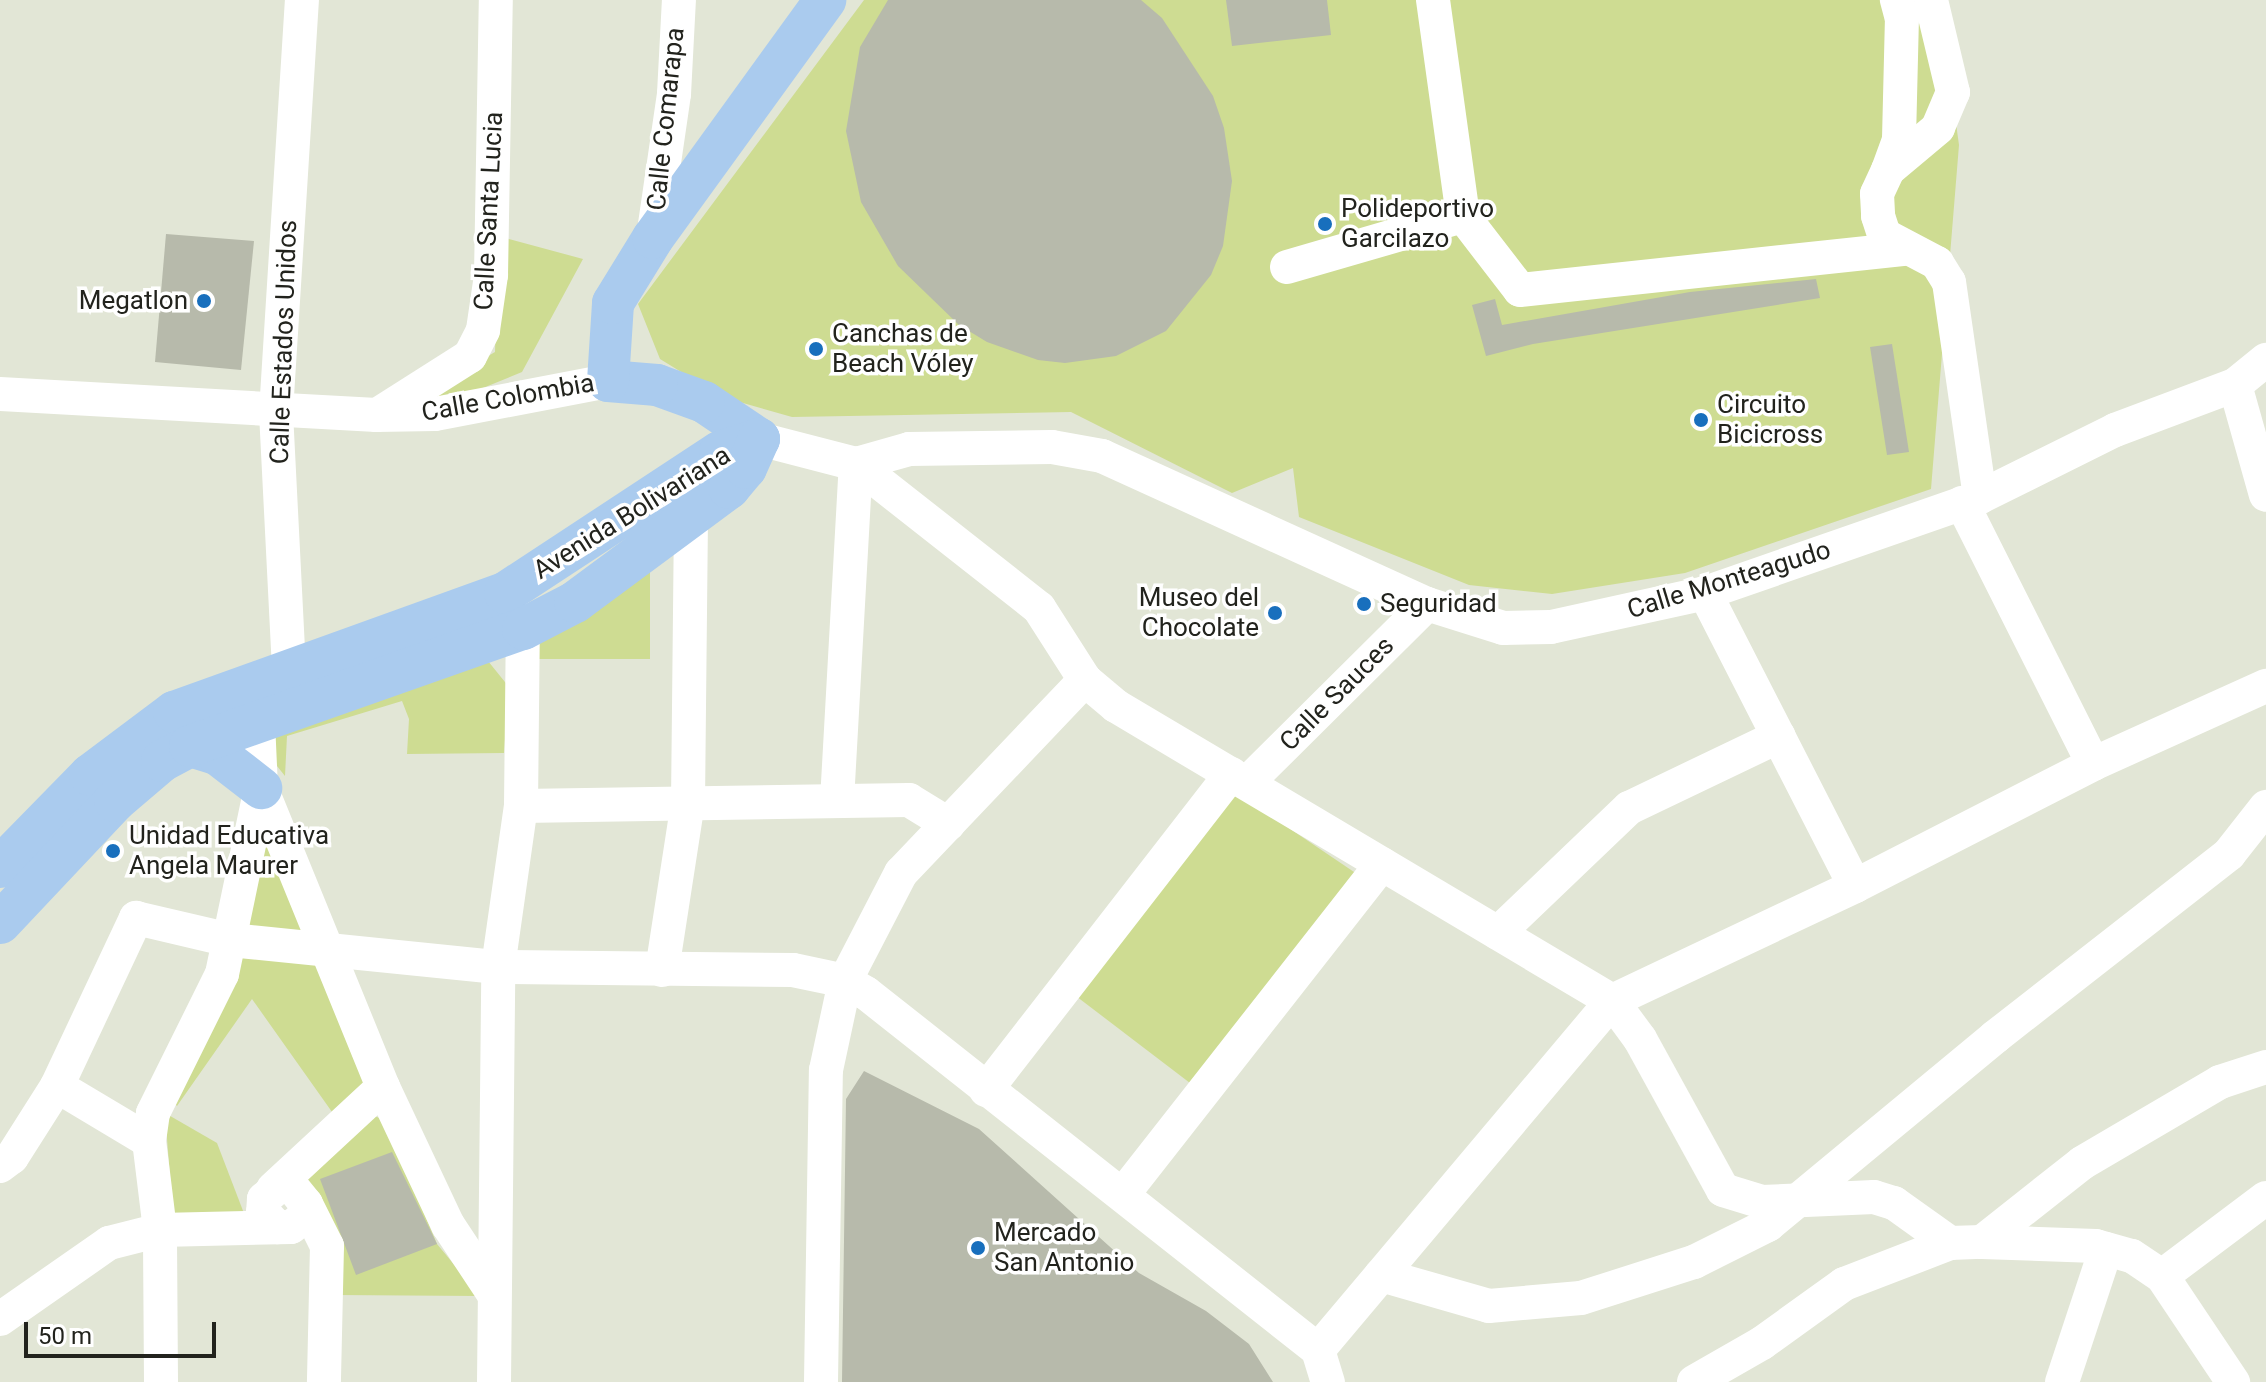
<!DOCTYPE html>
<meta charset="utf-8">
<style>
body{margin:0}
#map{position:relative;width:2266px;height:1382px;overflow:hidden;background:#e2e6d6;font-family:Roboto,sans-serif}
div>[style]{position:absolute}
.green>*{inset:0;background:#cedc92}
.building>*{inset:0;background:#b7baab}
.minor>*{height:34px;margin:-17px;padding:0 17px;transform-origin:17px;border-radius:17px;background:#fff}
.major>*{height:42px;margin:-21px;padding:0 21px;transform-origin:21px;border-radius:21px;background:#aacbee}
.dots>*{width:22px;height:22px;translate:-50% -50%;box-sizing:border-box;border:4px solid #fff;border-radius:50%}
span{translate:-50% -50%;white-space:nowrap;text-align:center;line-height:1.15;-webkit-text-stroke:7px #fff;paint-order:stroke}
.street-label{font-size:26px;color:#22231d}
.poi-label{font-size:26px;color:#22231d}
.left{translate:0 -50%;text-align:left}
.right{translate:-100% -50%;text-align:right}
.scale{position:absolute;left:24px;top:1322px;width:192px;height:36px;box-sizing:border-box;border:4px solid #22231d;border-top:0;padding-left:10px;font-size:24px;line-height:28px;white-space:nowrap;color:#22231d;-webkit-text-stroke:6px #fff;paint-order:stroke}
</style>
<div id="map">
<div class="green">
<i style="clip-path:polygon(864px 0,1939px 0,1959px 145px,1931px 489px,1685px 573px,1552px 594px,1469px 585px,1299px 517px,1293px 468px,1232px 493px,1071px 412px,792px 417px,722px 397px,660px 359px,638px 304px)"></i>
<i style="clip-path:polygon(498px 236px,583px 259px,522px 372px,451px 401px,414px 399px,495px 352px)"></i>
<i style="clip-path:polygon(650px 567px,650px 659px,531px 659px,528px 633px)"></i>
<i style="clip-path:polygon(488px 661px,509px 687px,504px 753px,407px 754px,409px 719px,402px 701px,287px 736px,285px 776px,273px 761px,275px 729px)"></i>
<i style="clip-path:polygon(1222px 783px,1357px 874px,1190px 1083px,1068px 990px)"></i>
<i style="clip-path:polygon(271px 842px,302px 931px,284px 940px,248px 924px,263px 845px)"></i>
<i style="clip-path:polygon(254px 952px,316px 965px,366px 1079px,337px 1119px,252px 999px,177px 1106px,167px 1096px,236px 959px)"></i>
<i style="clip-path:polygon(165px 1113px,217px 1143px,245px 1216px,173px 1215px)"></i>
<i style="clip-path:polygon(369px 1114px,385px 1120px,437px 1244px,480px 1296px,335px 1295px,305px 1176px)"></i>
</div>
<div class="building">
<i style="clip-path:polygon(888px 0,1141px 0,1162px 18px,1213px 96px,1224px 128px,1232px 181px,1223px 246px,1211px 275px,1166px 331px,1116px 356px,1065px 363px,1038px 360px,987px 342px,959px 325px,898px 266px,861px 202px,846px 131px,860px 47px)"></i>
<i style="clip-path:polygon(1226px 0,1327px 0,1331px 35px,1232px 46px)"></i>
<i style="clip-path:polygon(166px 234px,254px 241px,241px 370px,155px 362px)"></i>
<i style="clip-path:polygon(1816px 279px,1820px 298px,1533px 344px,1486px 356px,1472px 305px,1495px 299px,1502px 325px,1690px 292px)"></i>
<i style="clip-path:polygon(1892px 344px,1909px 452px,1887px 455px,1870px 347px)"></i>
<i style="clip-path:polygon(864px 1071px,979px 1129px,1139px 1273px,1206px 1311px,1249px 1344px,1273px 1382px,842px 1382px,846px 1099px)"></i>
<i style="clip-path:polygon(392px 1152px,437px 1244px,356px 1275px,320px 1179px)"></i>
</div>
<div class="minor">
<i style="left:1433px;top:0;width:218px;rotate:82.1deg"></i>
<i style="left:1463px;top:216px;width:93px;rotate:52.4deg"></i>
<i style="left:1520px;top:290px;width:387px;rotate:-6.1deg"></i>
<i style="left:1931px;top:0;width:95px;rotate:76.6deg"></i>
<i style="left:1953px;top:92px;width:39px;rotate:113deg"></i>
<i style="left:1938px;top:128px;width:65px;rotate:140deg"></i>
<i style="left:1888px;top:170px;width:26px;rotate:115deg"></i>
<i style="left:1877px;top:194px;width:22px;rotate:87deg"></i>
<i style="left:1878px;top:216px;width:20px;rotate:72deg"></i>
<i style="left:1884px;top:235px;width:60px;rotate:27.8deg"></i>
<i style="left:1937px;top:263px;width:22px;rotate:58deg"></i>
<i style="left:1949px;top:282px;width:217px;rotate:81.8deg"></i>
<i style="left:1888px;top:170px;width:33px;rotate:-70deg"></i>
<i style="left:1899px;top:139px;width:120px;rotate:-88.6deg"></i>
<i style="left:1902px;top:19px;width:20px;rotate:-105deg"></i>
<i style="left:653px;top:238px;width:146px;rotate:-81.7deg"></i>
<i style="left:674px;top:94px;width:94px;rotate:-87deg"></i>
<i style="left:1287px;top:267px;width:183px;rotate:-16.2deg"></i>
<i style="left:2235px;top:385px;width:114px;rotate:74.3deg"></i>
<i style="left:0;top:394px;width:377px;rotate:3.2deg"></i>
<i style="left:376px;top:415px;width:59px;rotate:-1deg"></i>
<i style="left:435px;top:414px;width:176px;rotate:-10.8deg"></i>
<i style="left:377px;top:415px;width:110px;rotate:-32.4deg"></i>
<i style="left:470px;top:356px;width:29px;rotate:-63deg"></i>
<i style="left:483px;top:330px;width:56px;rotate:-81.7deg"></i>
<i style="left:491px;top:275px;width:275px;rotate:-89deg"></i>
<i style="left:759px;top:439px;width:100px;rotate:14.5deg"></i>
<i style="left:856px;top:464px;width:233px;rotate:38.2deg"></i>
<i style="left:1039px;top:608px;width:85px;rotate:57.4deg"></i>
<i style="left:1085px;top:680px;width:40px;rotate:40deg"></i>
<i style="left:1116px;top:706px;width:577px;rotate:30.74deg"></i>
<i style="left:1612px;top:1001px;width:47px;rotate:53.6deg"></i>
<i style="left:1640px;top:1039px;width:172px;rotate:61.2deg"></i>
<i style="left:1723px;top:1190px;width:41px;rotate:17.1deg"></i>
<i style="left:1762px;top:1202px;width:112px;rotate:-2.6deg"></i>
<i style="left:1874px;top:1197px;width:21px;rotate:17deg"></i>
<i style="left:1894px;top:1203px;width:69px;rotate:35.5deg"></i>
<i style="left:856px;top:464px;width:55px;rotate:-15.8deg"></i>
<i style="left:909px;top:449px;width:143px;rotate:-0.8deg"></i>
<i style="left:1052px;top:447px;width:51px;rotate:10.2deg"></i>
<i style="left:1102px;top:456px;width:357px;rotate:24.5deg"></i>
<i style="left:1427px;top:604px;width:80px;rotate:17.5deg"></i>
<i style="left:1503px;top:628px;width:48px;rotate:-1.2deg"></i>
<i style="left:1551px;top:627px;width:158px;rotate:-12.4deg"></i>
<i style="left:1705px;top:593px;width:291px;rotate:-19.2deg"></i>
<i style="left:1980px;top:497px;width:151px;rotate:-26.4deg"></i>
<i style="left:2115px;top:430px;width:128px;rotate:-20.6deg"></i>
<i style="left:2235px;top:385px;width:40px;rotate:-39deg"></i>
<i style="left:1962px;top:503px;width:292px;rotate:63.3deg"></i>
<i style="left:1705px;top:593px;width:329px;rotate:62.9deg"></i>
<i style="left:1247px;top:783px;width:254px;rotate:-44.8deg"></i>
<i style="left:261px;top:788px;width:323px;rotate:67.8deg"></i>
<i style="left:383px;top:1087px;width:153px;rotate:64.8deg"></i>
<i style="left:448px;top:1225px;width:82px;rotate:56.5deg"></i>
<i style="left:837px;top:801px;width:338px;rotate:-86.8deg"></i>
<i style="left:521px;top:806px;width:388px;rotate:-0.9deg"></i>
<i style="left:909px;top:800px;width:46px;rotate:31.6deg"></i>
<i style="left:1498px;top:933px;width:181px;rotate:-43.7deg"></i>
<i style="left:1629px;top:808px;width:166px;rotate:-25.6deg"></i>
<i style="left:662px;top:970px;width:169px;rotate:-81.2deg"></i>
<i style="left:688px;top:803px;width:287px;rotate:-89.4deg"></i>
<i style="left:691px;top:516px;width:18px;rotate:-135deg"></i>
<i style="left:57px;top:1086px;width:107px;rotate:30.9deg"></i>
<i style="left:986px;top:1090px;width:400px;rotate:-52.2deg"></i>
<i style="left:0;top:1166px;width:15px;rotate:-37deg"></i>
<i style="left:12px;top:1157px;width:84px;rotate:-57.6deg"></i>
<i style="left:57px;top:1086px;width:186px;rotate:-64.8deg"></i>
<i style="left:136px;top:918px;width:97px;rotate:13.2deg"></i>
<i style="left:230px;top:940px;width:269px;rotate:5.8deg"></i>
<i style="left:498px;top:967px;width:295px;rotate:0.6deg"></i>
<i style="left:793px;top:970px;width:53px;rotate:11.9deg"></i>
<i style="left:845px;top:981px;width:24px;rotate:30deg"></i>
<i style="left:866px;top:993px;width:576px;rotate:38.3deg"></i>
<i style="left:1318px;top:1350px;width:34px;rotate:73deg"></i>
<i style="left:273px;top:1189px;width:150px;rotate:-42.8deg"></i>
<i style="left:1124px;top:1193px;width:418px;rotate:-51.9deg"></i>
<i style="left:306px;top:1204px;width:47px;rotate:63.4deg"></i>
<i style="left:327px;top:1246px;width:136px;rotate:91.3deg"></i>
<i style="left:1982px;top:1242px;width:127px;rotate:-38.3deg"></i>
<i style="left:2082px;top:1163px;width:160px;rotate:-30.4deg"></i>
<i style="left:2220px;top:1082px;width:48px;rotate:-18.1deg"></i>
<i style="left:1381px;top:1275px;width:112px;rotate:16deg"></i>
<i style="left:1489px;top:1306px;width:92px;rotate:-5deg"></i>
<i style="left:1581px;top:1298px;width:119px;rotate:-17.7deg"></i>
<i style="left:1694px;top:1262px;width:83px;rotate:-26.6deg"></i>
<i style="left:1768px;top:1225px;width:295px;rotate:-39.6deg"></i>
<i style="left:1995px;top:1037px;width:297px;rotate:-38deg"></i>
<i style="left:2229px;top:854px;width:60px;rotate:-51.8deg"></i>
<i style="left:2162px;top:1276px;width:130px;rotate:-36.9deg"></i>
<i style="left:0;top:1319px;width:133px;rotate:-34.9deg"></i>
<i style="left:109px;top:1243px;width:53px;rotate:-14.3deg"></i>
<i style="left:160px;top:1230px;width:131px;rotate:-1.3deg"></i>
<i style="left:291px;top:1227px;width:15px;rotate:-37deg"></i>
<i style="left:303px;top:1218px;width:14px;rotate:-78deg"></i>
<i style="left:306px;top:1204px;width:22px;rotate:-129deg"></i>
<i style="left:292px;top:1187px;width:13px;rotate:-176deg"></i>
<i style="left:279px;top:1186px;width:20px;rotate:139deg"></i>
<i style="left:264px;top:1199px;width:13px;rotate:94deg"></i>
<i style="left:263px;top:1212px;width:21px;rotate:47deg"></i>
<i style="left:1318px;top:1350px;width:456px;rotate:-49.9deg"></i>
<i style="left:1612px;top:1001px;width:269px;rotate:-25.3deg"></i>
<i style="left:1855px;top:886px;width:267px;rotate:-27.1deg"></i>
<i style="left:2093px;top:764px;width:190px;rotate:-24.3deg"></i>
<i style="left:161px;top:1382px;width:152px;rotate:-90.4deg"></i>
<i style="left:160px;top:1230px;width:90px;rotate:-97deg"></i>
<i style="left:149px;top:1141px;width:28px;rotate:-82deg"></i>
<i style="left:153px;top:1113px;width:155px;rotate:-63.6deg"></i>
<i style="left:222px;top:974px;width:190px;rotate:-78.2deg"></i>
<i style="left:261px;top:788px;width:65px;rotate:-92.6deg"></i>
<i style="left:258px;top:723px;width:62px;rotate:-60.1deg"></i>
<i style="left:289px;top:669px;width:257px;rotate:-92.9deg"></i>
<i style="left:276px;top:412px;width:413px;rotate:-86.4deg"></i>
<i style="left:494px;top:1382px;width:415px;rotate:-89.4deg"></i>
<i style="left:498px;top:967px;width:163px;rotate:-81.9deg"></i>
<i style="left:521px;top:806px;width:177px;rotate:-89.4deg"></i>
<i style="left:523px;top:629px;width:25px;rotate:-117deg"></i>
<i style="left:821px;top:1382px;width:312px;rotate:-89.1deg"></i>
<i style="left:826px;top:1070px;width:91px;rotate:-77.9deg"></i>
<i style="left:845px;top:981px;width:122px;rotate:-62.6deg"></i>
<i style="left:901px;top:873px;width:267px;rotate:-46.4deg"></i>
<i style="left:1694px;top:1382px;width:78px;rotate:-29.8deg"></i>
<i style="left:1762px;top:1343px;width:101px;rotate:-35.7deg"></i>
<i style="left:1844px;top:1284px;width:114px;rotate:-21.1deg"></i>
<i style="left:1950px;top:1243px;width:32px;rotate:-2deg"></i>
<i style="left:1982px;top:1242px;width:114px;rotate:2deg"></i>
<i style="left:2096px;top:1246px;width:37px;rotate:16deg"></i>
<i style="left:2132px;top:1256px;width:36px;rotate:34deg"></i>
<i style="left:2162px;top:1276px;width:128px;rotate:56.2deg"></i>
<i style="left:2062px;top:1382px;width:140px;rotate:-71.7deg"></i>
</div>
<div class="major">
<i style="left:759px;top:439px;width:66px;rotate:-146.1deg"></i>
<i style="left:704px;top:402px;width:50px;rotate:-160.1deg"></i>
<i style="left:657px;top:385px;width:49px;rotate:-175.3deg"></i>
<i style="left:608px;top:381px;width:78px;rotate:-86.3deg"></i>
<i style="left:613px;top:303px;width:76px;rotate:-58.4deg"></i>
<i style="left:653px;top:238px;width:294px;rotate:-54.1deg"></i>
<i style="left:190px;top:746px;width:28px;rotate:17deg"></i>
<i style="left:217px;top:754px;width:56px;rotate:37.7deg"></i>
<i style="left:0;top:867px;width:129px;rotate:-45.6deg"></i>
<i style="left:90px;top:775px;width:105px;rotate:-36.9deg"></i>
<i style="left:174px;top:712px;width:352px;rotate:-19.8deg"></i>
<i style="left:505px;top:593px;width:257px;rotate:-33.3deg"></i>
<i style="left:720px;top:452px;width:41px;rotate:-18.4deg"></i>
<i style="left:0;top:923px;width:168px;rotate:-46.7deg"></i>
<i style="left:115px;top:801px;width:62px;rotate:-40.4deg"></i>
<i style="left:162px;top:761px;width:32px;rotate:-28deg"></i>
<i style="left:190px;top:746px;width:353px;rotate:-19.4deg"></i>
<i style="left:523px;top:629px;width:59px;rotate:-27.4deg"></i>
<i style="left:575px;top:602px;width:192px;rotate:-36.5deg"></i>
<i style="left:729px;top:488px;width:26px;rotate:-50deg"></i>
<i style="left:746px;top:468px;width:32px;rotate:-66deg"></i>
</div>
<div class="dots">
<i style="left:1325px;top:224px;background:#186fbd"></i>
<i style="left:204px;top:301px;background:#186fbd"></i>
<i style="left:816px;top:349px;background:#186fbd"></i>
<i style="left:1701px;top:420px;background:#186fbd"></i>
<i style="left:1364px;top:604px;background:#186fbd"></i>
<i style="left:1275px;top:613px;background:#186fbd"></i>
<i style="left:113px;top:851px;background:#186fbd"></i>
<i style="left:978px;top:1248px;background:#186fbd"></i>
</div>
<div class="street-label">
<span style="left:666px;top:119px;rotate:-84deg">Calle Comarapa</span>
<span style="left:489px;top:211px;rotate:-87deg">Calle Santa Lucia</span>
<span style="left:284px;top:342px;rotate:-88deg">Calle Estados Unidos</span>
<span style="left:508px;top:398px;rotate:-10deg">Calle Colombia</span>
<span style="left:632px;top:513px;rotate:-32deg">Avenida Bolivariana</span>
<span style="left:1729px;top:580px;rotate:-17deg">Calle Monteagudo</span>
<span style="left:1337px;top:694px;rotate:-45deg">Calle Sauces</span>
</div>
<div class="poi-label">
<span class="left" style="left:1341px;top:224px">Polideportivo<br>Garcilazo</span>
<span class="right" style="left:188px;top:301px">Megatlon</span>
<span class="left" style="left:832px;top:349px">Canchas de<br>Beach Vóley</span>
<span class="left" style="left:1717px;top:420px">Circuito<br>Bicicross</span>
<span class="right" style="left:1259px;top:613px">Museo del<br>Chocolate</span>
<span class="left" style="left:1380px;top:604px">Seguridad</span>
<span class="left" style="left:129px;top:851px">Unidad Educativa<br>Angela Maurer</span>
<span class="left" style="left:994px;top:1248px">Mercado<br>San Antonio</span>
</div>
<div class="scale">50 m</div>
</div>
